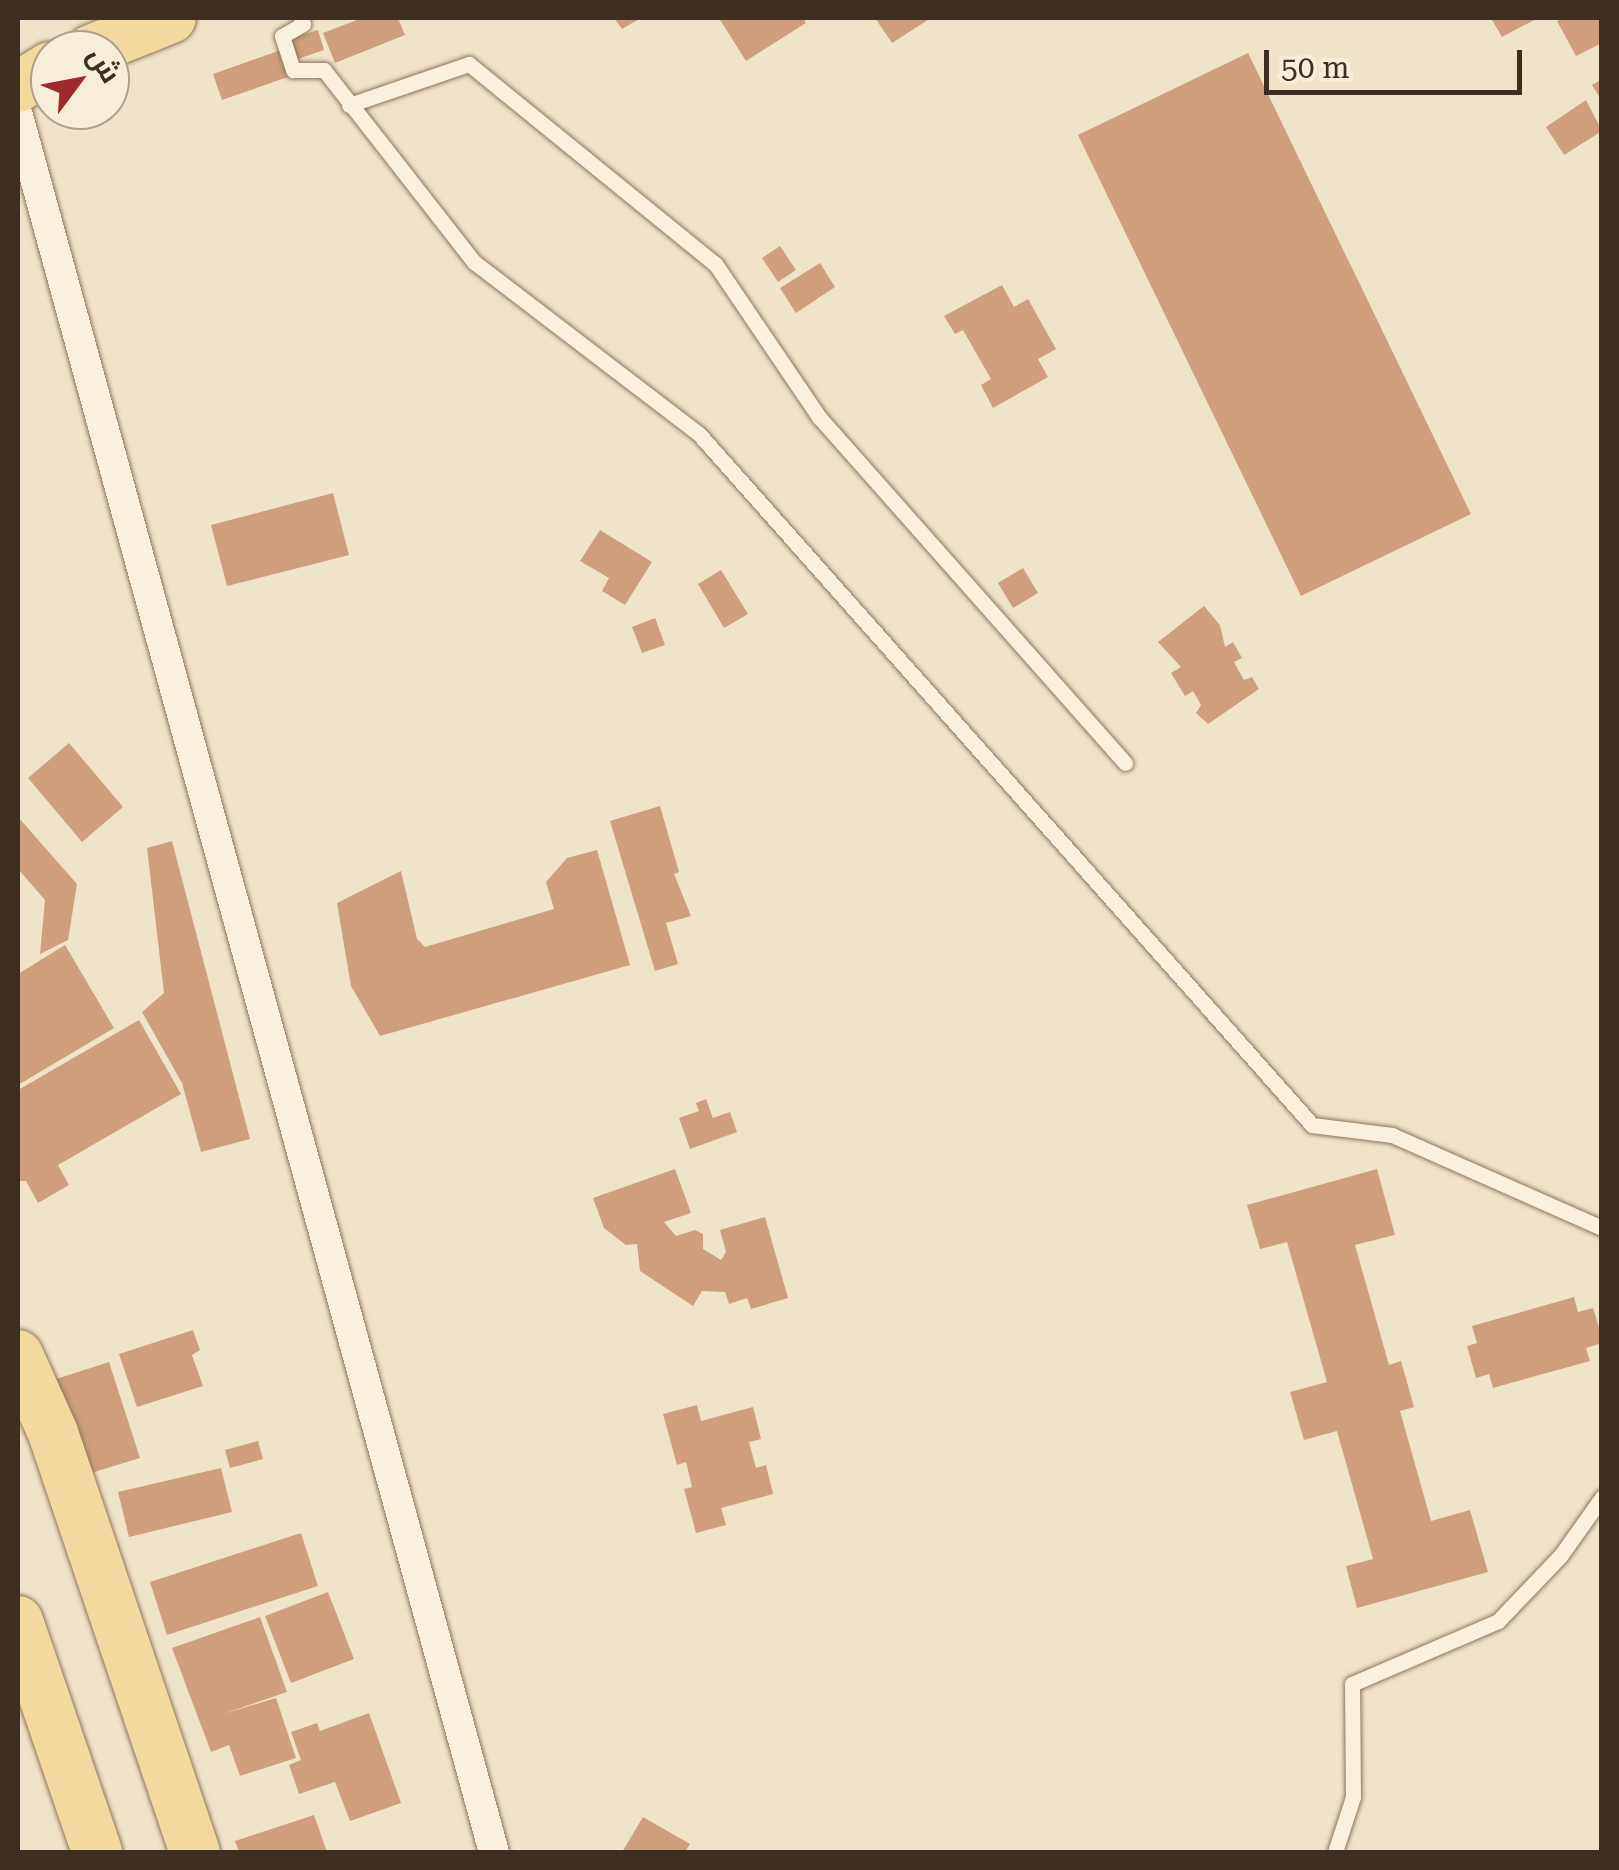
<!DOCTYPE html>
<meta charset="utf-8">
<style>
body{margin:0}
#map{position:relative;width:1619px;height:1870px;overflow:hidden;background:#f0e4c8;font-family:"Roboto Serif",Cairo,serif}
div>[style]{position:absolute}
.building>*{inset:0;background:#cf9f7d}
.roads{filter:drop-shadow(0 0 2px #8d765c) drop-shadow(0 0 2px #8d765c)}
.lane>*{height:15px;margin:-7.5px;padding:0 7.5px;transform-origin:7.5px;border-radius:7.5px;background:#faf1dc}
.street>*{height:30px;margin:-15px;padding:0 15px;transform-origin:15px;border-radius:15px;background:#faf1dc}
.primary>*{height:50px;margin:-25px;padding:0 25px;transform-origin:25px;border-radius:25px;background:#f3d9a0}
span{translate:-50% -50%;white-space:nowrap;text-align:center;line-height:1.15;-webkit-text-stroke:8px #f7eed8;paint-order:stroke}
.frame{position:absolute;inset:0;border:20px solid #3d2e20;pointer-events:none}
.north{position:absolute;left:30px;top:30px;width:100px;height:100px;box-sizing:border-box;background:#f7eed8;border:2px solid #ada18e;border-radius:50%;rotate:58deg;font-size:28px;font-weight:700;line-height:40px;text-align:center;color:#3d2e20}
.north::after{content:'';display:block;margin:auto;width:35px;height:45px;background:#9e2a2b;clip-path:polygon(50% 0,100% 100%,50% 72%,0 100%)}
.scale{position:absolute;left:1264px;top:50px;width:258px;height:45px;box-sizing:border-box;border:5px solid #3d2e20;border-top:0;padding-left:12px;font-size:30px;line-height:35px;white-space:nowrap;color:#3d2e20;-webkit-text-stroke:8px #f7eed8;paint-order:stroke}
</style>
<div id="map">
<div class="building">
<i style="clip-path:polygon(362px 18px,398px 18px,405px 35px,335px 63px,323px 33px)"></i>
<i style="clip-path:polygon(614px 18px,641px 18px,622px 29px)"></i>
<i style="clip-path:polygon(719px 18px,803px 18px,806px 23px,746px 61px)"></i>
<i style="clip-path:polygon(875px 18px,931px 18px,892px 43px)"></i>
<i style="clip-path:polygon(1491px 18px,1538px 18px,1502px 37px)"></i>
<i style="clip-path:polygon(1564px 18px,1602px 18px,1602px 43px,1576px 56px,1557px 21px)"></i>
<i style="clip-path:polygon(318px 30px,324px 50px,292px 61px,286px 40px)"></i>
<i style="clip-path:polygon(281px 50px,291px 76px,222px 100px,213px 74px)"></i>
<i style="clip-path:polygon(1248px 53px,1471px 514px,1301px 596px,1078px 135px)"></i>
<i style="clip-path:polygon(1602px 79px,1602px 101px,1592px 85px)"></i>
<i style="clip-path:polygon(1586px 100px,1602px 131px,1564px 155px,1546px 127px)"></i>
<i style="clip-path:polygon(780px 246px,796px 270px,778px 282px,762px 258px)"></i>
<i style="clip-path:polygon(820px 263px,835px 287px,796px 313px,780px 288px)"></i>
<i style="clip-path:polygon(1002px 285px,1014px 307px,1028px 299px,1056px 349px,1038px 359px,1048px 377px,993px 408px,981px 385px,991px 379px,963px 330px,955px 334px,944px 316px)"></i>
<i style="clip-path:polygon(333px 493px,349px 555px,227px 586px,211px 525px)"></i>
<i style="clip-path:polygon(600px 530px,652px 562px,625px 605px,602px 591px,609px 578px,580px 561px)"></i>
<i style="clip-path:polygon(1023px 568px,1038px 593px,1013px 608px,998px 583px)"></i>
<i style="clip-path:polygon(721px 570px,748px 614px,724px 628px,698px 584px)"></i>
<i style="clip-path:polygon(1204px 606px,1220px 625px,1225px 647px,1233px 642px,1242px 658px,1234px 662px,1244px 680px,1252px 677px,1259px 689px,1208px 724px,1196px 713px,1201px 705px,1193px 691px,1185px 696px,1171px 673px,1181px 667px,1158px 642px)"></i>
<i style="clip-path:polygon(655px 618px,665px 645px,642px 653px,632px 627px)"></i>
<i style="clip-path:polygon(69px 743px,123px 807px,82px 842px,28px 778px)"></i>
<i style="clip-path:polygon(660px 806px,679px 872px,674px 874px,691px 916px,666px 923px,678px 964px,655px 971px,610px 821px)"></i>
<i style="clip-path:polygon(18px 817px,77px 884px,68px 940px,40px 954px,45px 900px,18px 869px)"></i>
<i style="clip-path:polygon(172px 841px,250px 1139px,201px 1152px,182px 1083px,142px 1012px,164px 993px,147px 848px)"></i>
<i style="clip-path:polygon(597px 850px,630px 965px,380px 1036px,351px 986px,337px 903px,401px 871px,417px 939px,425px 947px,554px 909px,546px 882px,567px 858px)"></i>
<i style="clip-path:polygon(65px 945px,114px 1028px,18px 1085px,18px 974px)"></i>
<i style="clip-path:polygon(139px 1020px,181px 1094px,58px 1165px,69px 1185px,38px 1203px,26px 1181px,18px 1181px,18px 1090px)"></i>
<i style="clip-path:polygon(706px 1099px,713px 1118px,730px 1112px,737px 1132px,690px 1149px,679px 1118px,699px 1111px,696px 1103px)"></i>
<i style="clip-path:polygon(675px 1169px,691px 1213px,664px 1222px,676px 1236px,695px 1230px,703px 1234px,703px 1249px,721px 1260px,726px 1252px,720px 1230px,765px 1217px,788px 1298px,751px 1309px,747px 1298px,729px 1304px,725px 1292px,702px 1291px,693px 1306px,640px 1271px,637px 1244px,626px 1245px,604px 1228px,593px 1198px)"></i>
<i style="clip-path:polygon(1377px 1169px,1395px 1235px,1355px 1245px,1389px 1365px,1401px 1361px,1414px 1407px,1400px 1411px,1431px 1521px,1470px 1510px,1488px 1572px,1357px 1608px,1346px 1566px,1373px 1559px,1337px 1431px,1304px 1440px,1290px 1392px,1327px 1382px,1287px 1242px,1260px 1249px,1247px 1205px)"></i>
<i style="clip-path:polygon(1574px 1297px,1578px 1312px,1593px 1308px,1602px 1337px,1602px 1343px,1586px 1348px,1590px 1361px,1493px 1388px,1489px 1374px,1476px 1378px,1467px 1346px,1477px 1343px,1472px 1326px)"></i>
<i style="clip-path:polygon(193px 1330px,200px 1350px,192px 1355px,203px 1386px,137px 1407px,119px 1354px)"></i>
<i style="clip-path:polygon(109px 1362px,140px 1458px,81px 1476px,50px 1381px)"></i>
<i style="clip-path:polygon(697px 1405px,701px 1421px,753px 1407px,761px 1439px,749px 1442px,756px 1468px,766px 1465px,773px 1494px,721px 1508px,726px 1525px,696px 1533px,684px 1489px,692px 1487px,686px 1462px,677px 1465px,663px 1414px)"></i>
<i style="clip-path:polygon(258px 1441px,263px 1459px,230px 1468px,225px 1450px)"></i>
<i style="clip-path:polygon(221px 1468px,232px 1512px,129px 1537px,118px 1492px)"></i>
<i style="clip-path:polygon(301px 1533px,318px 1586px,167px 1635px,150px 1582px)"></i>
<i style="clip-path:polygon(328px 1592px,354px 1659px,291px 1683px,265px 1616px)"></i>
<i style="clip-path:polygon(260px 1617px,287px 1692px,223px 1714px,276px 1698px,296px 1758px,240px 1776px,229px 1745px,211px 1752px,172px 1648px)"></i>
<i style="clip-path:polygon(369px 1713px,401px 1803px,350px 1821px,335px 1782px,299px 1794px,289px 1765px,301px 1760px,291px 1732px,317px 1723px,320px 1731px)"></i>
<i style="clip-path:polygon(314px 1815px,327px 1852px,239px 1852px,235px 1841px)"></i>
<i style="clip-path:polygon(643px 1817px,690px 1844px,685px 1852px,622px 1852px)"></i>
</div>
<div class="roads">
<div class="lane">
<i style="left:301px;top:18px;width:6px;rotate:72deg"></i>
<i style="left:303px;top:24px;width:24px;rotate:150deg"></i>
<i style="left:282px;top:36px;width:36px;rotate:72deg"></i>
<i style="left:293px;top:70px;width:31px"></i>
<i style="left:324px;top:70px;width:244px;rotate:52deg"></i>
<i style="left:474px;top:262px;width:283px;rotate:37.4deg"></i>
<i style="left:699px;top:434px;width:924px;rotate:48.42deg"></i>
<i style="left:1312px;top:1125px;width:81px;rotate:7.1deg"></i>
<i style="left:1392px;top:1135px;width:230px;rotate:23.9deg"></i>
<i style="left:349px;top:105px;width:127px;rotate:-18.9deg"></i>
<i style="left:469px;top:64px;width:318px;rotate:39.1deg"></i>
<i style="left:716px;top:265px;width:184px;rotate:55.9deg"></i>
<i style="left:819px;top:417px;width:462px;rotate:48.5deg"></i>
<i style="left:1335px;top:1852px;width:58px;rotate:-71.9deg"></i>
<i style="left:1353px;top:1797px;width:113px;rotate:-90.5deg"></i>
<i style="left:1352px;top:1684px;width:159px;rotate:-23.3deg"></i>
<i style="left:1498px;top:1621px;width:91px;rotate:-46.3deg"></i>
<i style="left:1561px;top:1555px;width:71px;rotate:-54.7deg"></i>
</div>
<div class="street">
<i style="left:18px;top:116px;width:1800px;rotate:74.67deg"></i>
</div>
<div class="primary">
<i style="left:91px;top:50px;width:86px;rotate:-21.8deg"></i>
<i style="left:18px;top:87px;width:38px;rotate:-32deg"></i>
<i style="left:18px;top:1355px;width:85px;rotate:65.8deg"></i>
<i style="left:53px;top:1433px;width:442px;rotate:71.3deg"></i>
<i style="left:18px;top:1621px;width:244px;rotate:71.1deg"></i>
</div>
</div>
<div class="frame"></div>
<div class="north">ش</div>
<div class="scale">50 m</div>
</div>
